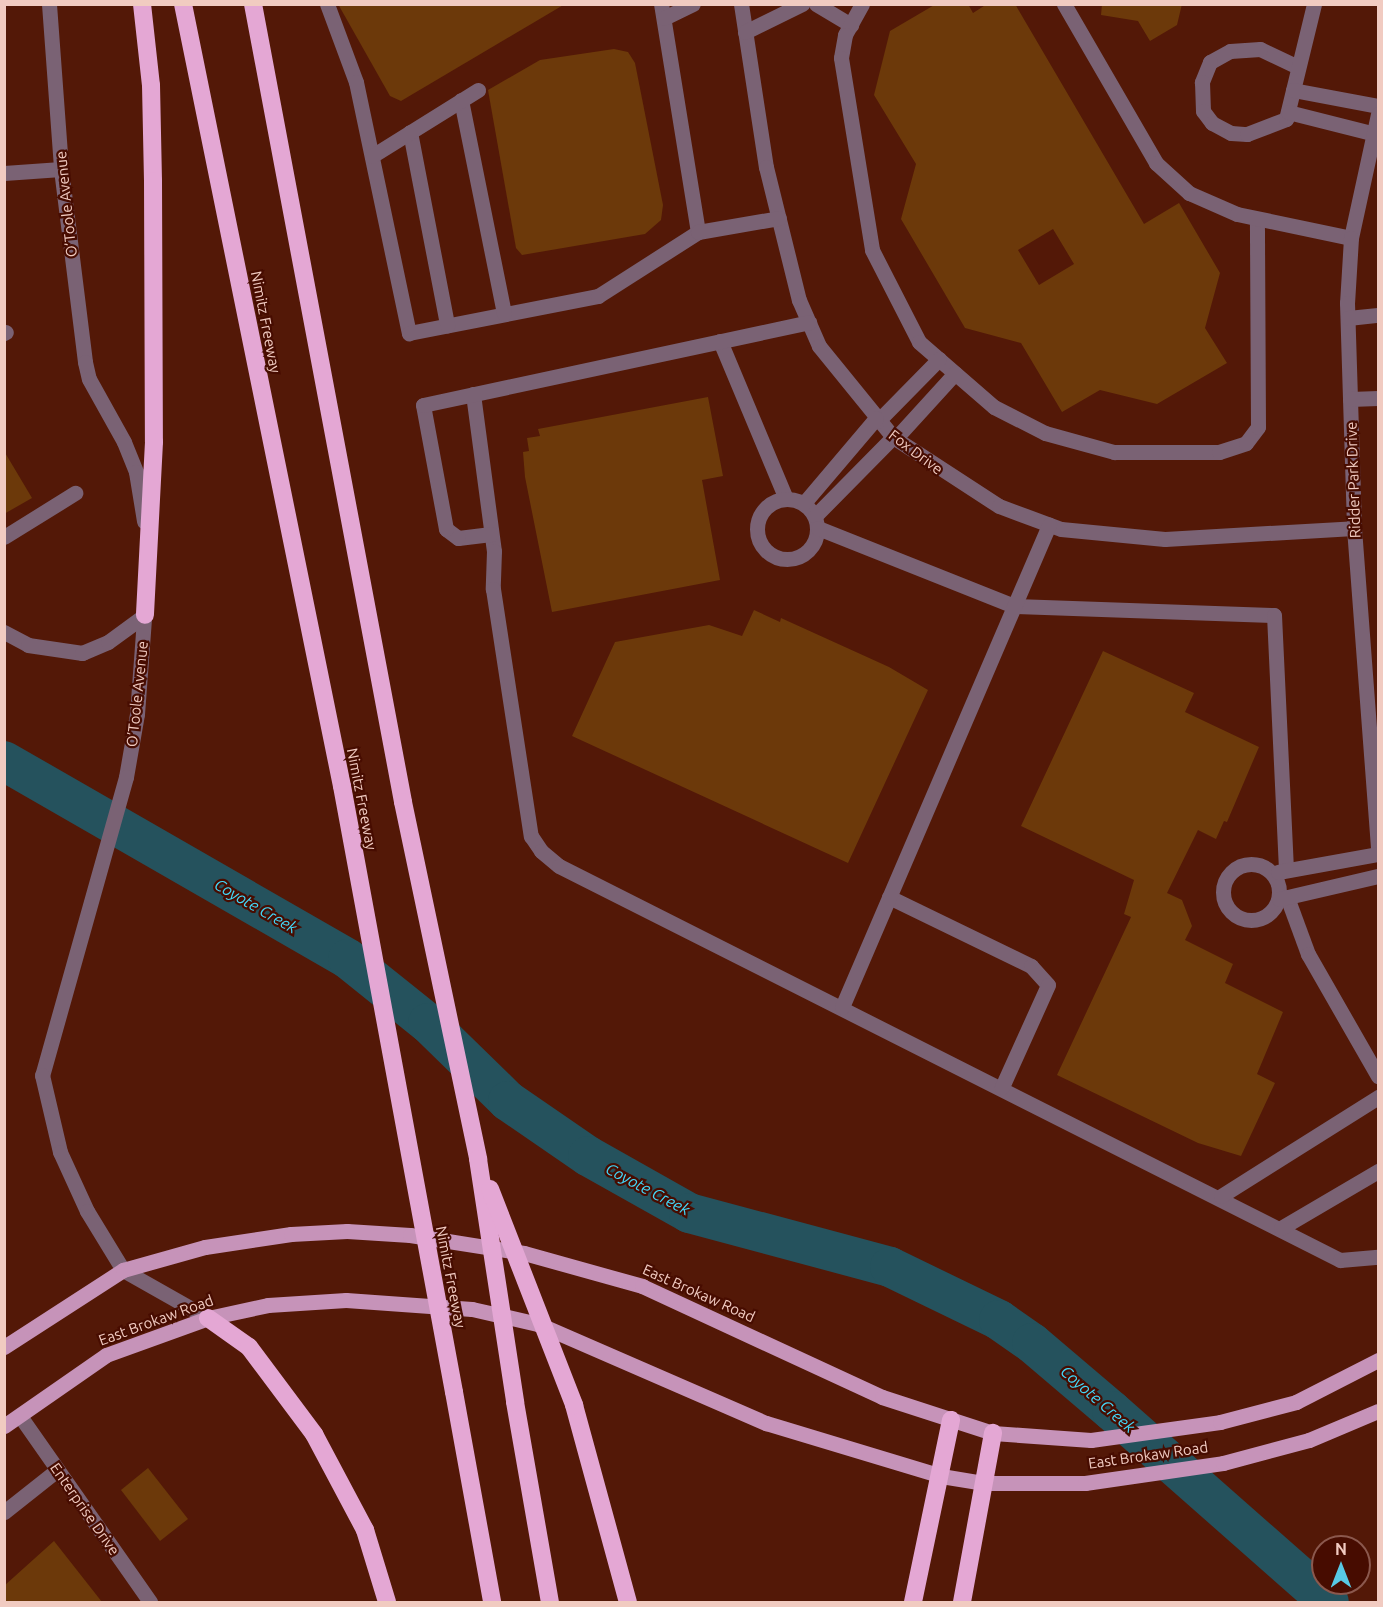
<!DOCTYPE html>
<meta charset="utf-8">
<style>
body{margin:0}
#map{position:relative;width:1383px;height:1607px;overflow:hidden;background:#531807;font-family:Ubuntu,sans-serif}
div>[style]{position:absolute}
.river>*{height:40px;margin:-20px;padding:0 20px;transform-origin:20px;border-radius:20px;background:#25525d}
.building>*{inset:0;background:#6c390a}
.minor>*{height:15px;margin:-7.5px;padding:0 7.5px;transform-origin:7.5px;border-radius:7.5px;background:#7a6274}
.minor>.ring{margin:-7.5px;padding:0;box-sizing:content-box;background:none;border:15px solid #7a6274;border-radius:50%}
.major>*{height:15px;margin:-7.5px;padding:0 7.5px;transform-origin:7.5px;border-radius:7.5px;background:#c693b9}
.highway>*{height:18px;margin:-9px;padding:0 9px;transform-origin:9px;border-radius:9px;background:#e4a7d4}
.highway-bridge>*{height:18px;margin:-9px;padding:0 9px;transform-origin:9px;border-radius:9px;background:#e4a7d4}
span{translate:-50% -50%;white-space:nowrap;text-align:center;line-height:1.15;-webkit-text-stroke:4.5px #470c00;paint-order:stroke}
.street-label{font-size:15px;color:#f1cbc1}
.water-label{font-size:16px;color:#42d8f9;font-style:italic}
.frame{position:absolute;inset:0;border:6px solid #f1cbc1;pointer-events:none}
.north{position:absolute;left:1311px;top:1535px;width:60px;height:60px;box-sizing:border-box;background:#470c00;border:2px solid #8b584d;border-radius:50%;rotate:0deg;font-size:16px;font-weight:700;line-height:24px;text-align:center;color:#f1cbc1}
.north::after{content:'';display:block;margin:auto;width:21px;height:27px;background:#58c9e4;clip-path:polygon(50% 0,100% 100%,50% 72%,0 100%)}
</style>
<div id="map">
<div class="river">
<i style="left:4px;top:761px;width:397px;rotate:29.9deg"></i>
<i style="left:348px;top:959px;width:102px;rotate:38.7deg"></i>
<i style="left:428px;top:1023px;width:112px;rotate:44.3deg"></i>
<i style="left:508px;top:1101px;width:97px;rotate:34.5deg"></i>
<i style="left:588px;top:1156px;width:116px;rotate:29.4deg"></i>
<i style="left:689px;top:1213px;width:208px;rotate:15deg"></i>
<i style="left:890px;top:1267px;width:121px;rotate:25.9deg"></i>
<i style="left:999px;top:1320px;width:40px;rotate:34.9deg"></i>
<i style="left:1032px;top:1343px;width:105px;rotate:40.4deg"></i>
<i style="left:1112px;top:1411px;width:289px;rotate:41.4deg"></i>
</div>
<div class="building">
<i style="clip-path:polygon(338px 4px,565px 4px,401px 101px,390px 96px)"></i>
<i style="clip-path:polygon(evenodd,936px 4px,968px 4px,973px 13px,987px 4px,1015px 4px,1144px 224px,1179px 203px,1220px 273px,1205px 328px,1227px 363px,1157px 404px,1100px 390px,1062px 412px,1021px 343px,965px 328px,901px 219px,916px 164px,874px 95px,890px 31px,936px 4px,1053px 229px,1074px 264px,1039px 285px,1018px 250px,1053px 229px)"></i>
<i style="clip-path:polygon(1102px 4px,1182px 4px,1177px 25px,1150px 41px,1138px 21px,1101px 15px)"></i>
<i style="clip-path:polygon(614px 49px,628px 52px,635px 63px,663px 205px,661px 220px,645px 234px,522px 255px,516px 248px,488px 90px,540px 60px)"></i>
<i style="clip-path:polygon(708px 397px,723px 476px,702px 480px,720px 580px,552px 612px,525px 477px,523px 452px,529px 451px,527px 438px,540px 436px,538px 429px)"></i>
<i style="clip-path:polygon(4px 451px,32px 498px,4px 514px)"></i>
<i style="clip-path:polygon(754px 610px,780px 622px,781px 618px,889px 667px,928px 690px,848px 863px,572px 736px,615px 642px,709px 625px,742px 636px)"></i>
<i style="clip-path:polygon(1103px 651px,1194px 693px,1185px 712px,1259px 747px,1227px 822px,1224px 821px,1216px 839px,1198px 830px,1167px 893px,1182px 900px,1192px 926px,1185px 940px,1233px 964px,1225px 983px,1283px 1012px,1257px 1074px,1275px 1083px,1241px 1156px,1198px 1143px,1057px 1075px,1131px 917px,1124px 914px,1134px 880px,1021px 826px)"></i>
<i style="clip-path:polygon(148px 1468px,188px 1519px,160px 1541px,121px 1490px)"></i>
<i style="clip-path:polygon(54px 1541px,102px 1602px,4px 1602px,4px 1586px)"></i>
</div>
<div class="minor">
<i style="left:49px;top:4px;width:165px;rotate:85.8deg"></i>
<i style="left:61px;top:169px;width:194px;rotate:82.9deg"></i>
<i style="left:85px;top:362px;width:17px;rotate:77deg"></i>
<i style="left:89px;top:379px;width:72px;rotate:60.9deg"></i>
<i style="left:124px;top:442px;width:32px;rotate:68deg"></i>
<i style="left:136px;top:472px;width:50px;rotate:80.7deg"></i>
<i style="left:327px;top:4px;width:83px;rotate:69.6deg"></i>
<i style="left:356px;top:82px;width:257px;rotate:78.1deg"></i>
<i style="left:409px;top:333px;width:193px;rotate:-11.1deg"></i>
<i style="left:598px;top:296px;width:119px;rotate:-32.6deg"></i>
<i style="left:698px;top:232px;width:231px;rotate:-99.2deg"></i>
<i style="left:741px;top:4px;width:165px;rotate:81.3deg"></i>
<i style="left:766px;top:167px;width:137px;rotate:76.1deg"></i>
<i style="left:799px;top:300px;width:50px;rotate:66.5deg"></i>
<i style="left:819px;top:346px;width:117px;rotate:50.9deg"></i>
<i style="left:893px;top:437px;width:126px;rotate:33.1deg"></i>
<i style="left:999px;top:506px;width:66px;rotate:20.4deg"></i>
<i style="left:1061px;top:529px;width:104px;rotate:5.5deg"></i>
<i style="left:1165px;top:539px;width:189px;rotate:-3.3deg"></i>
<i style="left:816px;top:4px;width:41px;rotate:31deg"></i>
<i style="left:862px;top:4px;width:35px;rotate:119deg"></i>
<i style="left:845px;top:35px;width:23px;rotate:100deg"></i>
<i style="left:841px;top:58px;width:194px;rotate:80.8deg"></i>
<i style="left:872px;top:250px;width:103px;rotate:62.9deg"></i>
<i style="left:919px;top:342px;width:99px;rotate:40.9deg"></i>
<i style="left:994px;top:407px;width:57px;rotate:27deg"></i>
<i style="left:1045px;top:433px;width:72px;rotate:15.4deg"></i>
<i style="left:1114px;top:452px;width:105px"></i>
<i style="left:1219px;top:452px;width:28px;rotate:-18deg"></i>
<i style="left:1246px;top:443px;width:20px;rotate:-53deg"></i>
<i style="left:1258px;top:427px;width:208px;rotate:-90.3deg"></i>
<i style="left:1064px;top:4px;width:184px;rotate:59.9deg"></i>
<i style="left:1156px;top:163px;width:45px;rotate:42.3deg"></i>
<i style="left:1189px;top:193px;width:52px;rotate:23.6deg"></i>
<i style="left:1237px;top:214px;width:116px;rotate:11.9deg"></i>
<i style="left:664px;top:18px;width:32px;rotate:-26deg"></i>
<i style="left:745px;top:32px;width:64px;rotate:-26.2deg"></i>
<i style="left:1298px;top:67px;width:42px;rotate:-154.7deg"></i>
<i style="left:1260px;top:49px;width:30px;rotate:176deg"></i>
<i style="left:1230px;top:51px;width:23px;rotate:151deg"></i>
<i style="left:1210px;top:62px;width:22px;rotate:112deg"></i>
<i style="left:1202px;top:82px;width:29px;rotate:88deg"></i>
<i style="left:1203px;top:111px;width:15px;rotate:53deg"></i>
<i style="left:1212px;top:123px;width:21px;rotate:28deg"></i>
<i style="left:1231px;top:133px;width:16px;rotate:4deg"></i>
<i style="left:1247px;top:134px;width:42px;rotate:-21deg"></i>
<i style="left:1286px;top:119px;width:118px;rotate:-76.3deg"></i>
<i style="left:1293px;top:90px;width:86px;rotate:10.7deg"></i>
<i style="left:461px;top:100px;width:218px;rotate:78.6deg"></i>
<i style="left:1288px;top:112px;width:90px;rotate:14.2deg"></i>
<i style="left:1378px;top:114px;width:127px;rotate:102.3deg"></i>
<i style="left:1351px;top:238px;width:65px;rotate:93.5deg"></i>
<i style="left:1347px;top:303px;width:225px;rotate:88.2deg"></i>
<i style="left:1354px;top:528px;width:321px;rotate:85.7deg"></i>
<i style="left:410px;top:132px;width:197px;rotate:79.1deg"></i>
<i style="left:372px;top:156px;width:125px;rotate:-31.9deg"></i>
<i style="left:4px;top:173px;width:57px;rotate:-4deg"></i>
<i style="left:698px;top:232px;width:82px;rotate:-9.8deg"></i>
<i style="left:1348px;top:318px;width:30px;rotate:-6deg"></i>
<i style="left:4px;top:333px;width:2px;rotate:-27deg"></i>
<i style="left:720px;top:341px;width:171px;rotate:67.3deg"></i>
<i style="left:473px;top:394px;width:158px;rotate:82.4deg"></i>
<i style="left:494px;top:551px;width:38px;rotate:92deg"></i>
<i style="left:493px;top:589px;width:250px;rotate:81.3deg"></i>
<i style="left:531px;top:836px;width:18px;rotate:56deg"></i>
<i style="left:541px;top:851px;width:23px;rotate:40deg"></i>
<i style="left:559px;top:866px;width:875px;rotate:26.77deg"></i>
<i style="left:1340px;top:1260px;width:38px;rotate:-5deg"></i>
<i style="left:1350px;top:399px;width:28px;rotate:-2deg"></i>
<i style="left:878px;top:421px;width:87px;rotate:-45.5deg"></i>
<i style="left:895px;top:439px;width:89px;rotate:-47.7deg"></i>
<i class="ring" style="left:757px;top:499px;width:45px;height:45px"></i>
<i style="left:804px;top:503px;width:111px;rotate:-49.7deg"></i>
<i style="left:815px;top:516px;width:111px;rotate:-45.4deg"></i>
<i style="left:818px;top:528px;width:211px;rotate:21.7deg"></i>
<i style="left:1014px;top:606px;width:260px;rotate:2deg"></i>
<i style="left:1274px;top:615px;width:255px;rotate:87.3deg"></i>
<i style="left:491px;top:534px;width:33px;rotate:173deg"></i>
<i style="left:458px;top:538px;width:15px;rotate:-143deg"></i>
<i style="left:446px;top:529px;width:126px;rotate:-100.5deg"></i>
<i style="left:423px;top:405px;width:395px;rotate:-12.1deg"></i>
<i style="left:4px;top:537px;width:84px;rotate:-31.8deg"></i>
<i style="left:145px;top:605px;width:109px;rotate:94.2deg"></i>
<i style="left:137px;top:714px;width:64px;rotate:99.9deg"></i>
<i style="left:126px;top:777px;width:310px;rotate:105.7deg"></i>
<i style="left:42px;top:1075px;width:79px;rotate:76.8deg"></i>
<i style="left:60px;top:1152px;width:65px;rotate:65.4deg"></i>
<i style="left:87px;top:1211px;width:69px;rotate:58.6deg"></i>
<i style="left:123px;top:1270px;width:98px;rotate:29.5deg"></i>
<i style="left:4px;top:632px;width:27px;rotate:28deg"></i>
<i style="left:28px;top:645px;width:55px;rotate:8.4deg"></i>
<i style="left:82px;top:653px;width:28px;rotate:-23deg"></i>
<i style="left:108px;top:642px;width:46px;rotate:-36.1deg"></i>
<i class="ring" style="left:1223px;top:864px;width:41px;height:41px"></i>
<i style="left:1278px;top:872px;width:102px;rotate:-10.2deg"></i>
<i style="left:889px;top:897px;width:158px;rotate:25.9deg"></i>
<i style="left:1031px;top:966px;width:25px;rotate:48deg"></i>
<i style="left:1048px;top:985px;width:112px;rotate:114.3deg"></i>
<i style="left:1287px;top:897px;width:61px;rotate:69.8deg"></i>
<i style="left:1308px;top:954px;width:141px;rotate:60.2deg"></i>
<i style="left:1279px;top:899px;width:102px;rotate:-13.1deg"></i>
<i style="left:842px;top:1007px;width:525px;rotate:-66.76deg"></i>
<i style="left:1221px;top:1196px;width:186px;rotate:-32.2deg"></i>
<i style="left:1281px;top:1228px;width:113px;rotate:-30.4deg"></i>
<i style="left:20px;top:1416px;width:227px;rotate:55deg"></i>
<i style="left:4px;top:1512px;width:68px;rotate:-38.4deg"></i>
</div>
<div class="major">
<i style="left:4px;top:1347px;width:142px;rotate:-32.9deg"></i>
<i style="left:123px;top:1270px;width:85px;rotate:-15.7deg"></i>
<i style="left:205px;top:1247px;width:87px;rotate:-8.6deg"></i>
<i style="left:291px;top:1234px;width:56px;rotate:-3.1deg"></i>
<i style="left:347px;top:1231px;width:63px;rotate:3.6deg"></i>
<i style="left:410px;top:1235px;width:115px;rotate:9deg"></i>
<i style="left:524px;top:1253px;width:123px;rotate:15.6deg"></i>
<i style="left:642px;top:1286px;width:264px;rotate:24.8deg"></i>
<i style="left:882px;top:1397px;width:117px;rotate:18deg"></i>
<i style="left:993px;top:1433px;width:98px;rotate:4.1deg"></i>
<i style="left:1091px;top:1440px;width:130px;rotate:-7.9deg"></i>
<i style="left:1220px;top:1422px;width:79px;rotate:-14.7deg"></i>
<i style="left:1296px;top:1402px;width:92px;rotate:-27.1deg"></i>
<i style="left:4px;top:1426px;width:124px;rotate:-34.8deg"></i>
<i style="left:106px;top:1355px;width:109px;rotate:-19.9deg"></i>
<i style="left:208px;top:1318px;width:61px;rotate:-12.2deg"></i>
<i style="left:268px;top:1305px;width:78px;rotate:-3.7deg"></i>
<i style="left:346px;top:1300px;width:126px;rotate:4.1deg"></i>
<i style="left:472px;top:1309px;width:68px;rotate:12.8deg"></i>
<i style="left:538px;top:1324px;width:249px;rotate:23.5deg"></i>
<i style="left:766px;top:1423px;width:183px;rotate:16.8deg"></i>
<i style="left:941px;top:1476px;width:44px;rotate:9.2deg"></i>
<i style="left:984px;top:1483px;width:101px"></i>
<i style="left:1085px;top:1483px;width:139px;rotate:-8.2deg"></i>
<i style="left:1223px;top:1463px;width:89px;rotate:-15deg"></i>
<i style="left:1309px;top:1440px;width:75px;rotate:-22.8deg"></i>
</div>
<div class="highway">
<i style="left:142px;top:4px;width:81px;rotate:83.7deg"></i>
<i style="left:151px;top:85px;width:96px;rotate:88.8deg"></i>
<i style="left:153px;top:181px;width:261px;rotate:89.8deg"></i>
<i style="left:154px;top:442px;width:173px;rotate:93deg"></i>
<i style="left:183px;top:4px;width:798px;rotate:78.51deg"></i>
<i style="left:253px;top:4px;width:812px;rotate:79.35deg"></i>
<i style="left:208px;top:1318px;width:50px;rotate:35.3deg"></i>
<i style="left:249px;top:1347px;width:109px;rotate:53.2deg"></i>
<i style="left:314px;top:1434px;width:109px;rotate:62deg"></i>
<i style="left:365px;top:1530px;width:75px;rotate:73deg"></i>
<i style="left:454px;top:1392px;width:213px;rotate:79.7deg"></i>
<i style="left:515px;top:1402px;width:203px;rotate:80.1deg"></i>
<i style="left:574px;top:1405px;width:204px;rotate:74.7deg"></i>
<i style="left:913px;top:1602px;width:186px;rotate:-78.2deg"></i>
<i style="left:962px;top:1602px;width:172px;rotate:-79.6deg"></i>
</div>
<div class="highway-bridge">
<i style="left:342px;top:786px;width:616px;rotate:79.53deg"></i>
<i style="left:403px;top:802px;width:365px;rotate:78.1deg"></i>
<i style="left:478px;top:1159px;width:246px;rotate:81.3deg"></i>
<i style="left:490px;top:1189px;width:232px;rotate:68.7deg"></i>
</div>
<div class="street-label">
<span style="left:66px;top:204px;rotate:-96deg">O’Toole Avenue</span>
<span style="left:266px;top:322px;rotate:79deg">Nimitz Freeway</span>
<span style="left:916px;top:452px;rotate:37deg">Fox Drive</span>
<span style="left:1353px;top:480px;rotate:-92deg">Ridder Park Drive</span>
<span style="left:137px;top:694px;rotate:-84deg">O’Toole Avenue</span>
<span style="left:362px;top:799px;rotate:79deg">Nimitz Freeway</span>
<span style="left:451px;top:1277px;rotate:79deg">Nimitz Freeway</span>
<span style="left:699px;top:1293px;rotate:24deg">East Brokaw Road</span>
<span style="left:156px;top:1320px;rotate:-20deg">East Brokaw Road</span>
<span style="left:1148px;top:1455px;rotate:-8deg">East Brokaw Road</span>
<span style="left:85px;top:1509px;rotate:55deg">Enterprise Drive</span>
</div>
<div class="water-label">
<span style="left:256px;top:906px;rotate:30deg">Coyote Creek</span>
<span style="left:648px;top:1189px;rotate:28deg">Coyote Creek</span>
<span style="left:1098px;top:1399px;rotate:41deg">Coyote Creek</span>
</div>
<div class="frame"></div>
<div class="north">N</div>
</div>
